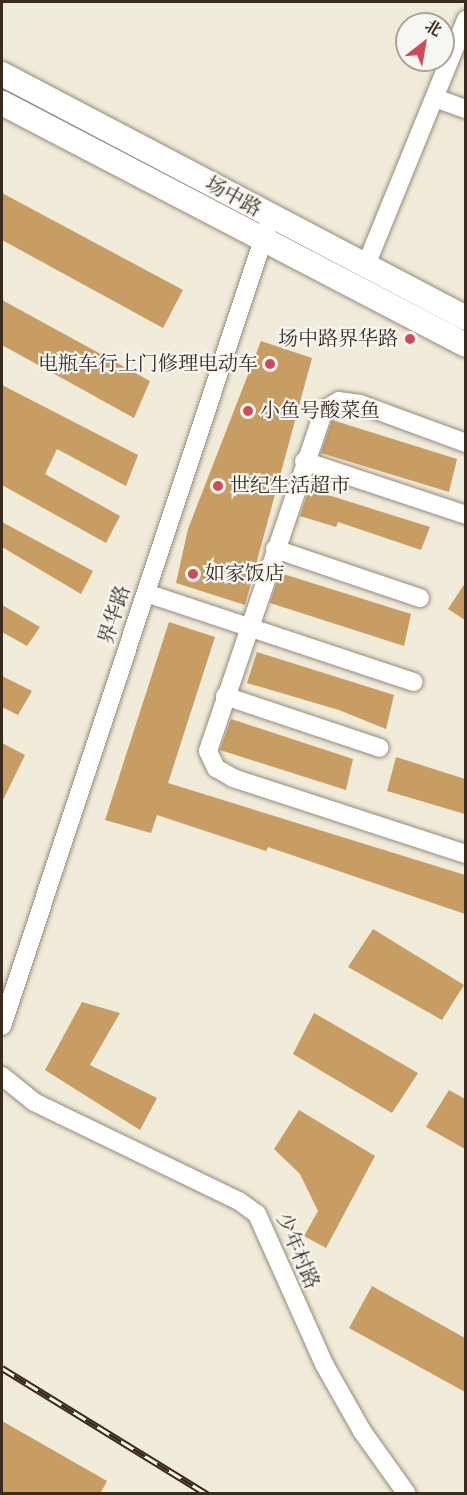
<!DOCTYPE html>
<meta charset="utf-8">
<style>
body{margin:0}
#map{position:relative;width:467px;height:1495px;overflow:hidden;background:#f1ebd9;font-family:"Libre Bodoni","Noto Serif SC",serif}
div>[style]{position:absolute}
.building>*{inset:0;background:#c79d63}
.roads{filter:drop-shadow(0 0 2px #968a7c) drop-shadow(0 0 2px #968a7c)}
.minor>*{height:18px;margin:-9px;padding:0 9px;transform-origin:9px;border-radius:9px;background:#fff}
.major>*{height:24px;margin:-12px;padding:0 12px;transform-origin:12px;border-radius:12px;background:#fff}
.rail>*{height:7px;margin-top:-3.5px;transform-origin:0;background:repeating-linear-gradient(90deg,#f6f6f2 0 14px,#3b2a1e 0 28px);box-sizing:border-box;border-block:2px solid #3b2a1e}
.dots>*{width:16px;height:16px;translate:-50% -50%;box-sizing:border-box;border:3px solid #f6f6f2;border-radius:50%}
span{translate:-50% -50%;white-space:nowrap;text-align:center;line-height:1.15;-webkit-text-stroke:4.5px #f6f6f2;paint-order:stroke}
.street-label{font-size:20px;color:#3b2a1e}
.poi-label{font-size:20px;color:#3b2a1e}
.right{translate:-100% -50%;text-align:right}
.left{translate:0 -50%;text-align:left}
.frame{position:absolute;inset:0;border:3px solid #3b2a1e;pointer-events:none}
.north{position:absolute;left:395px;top:12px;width:60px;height:60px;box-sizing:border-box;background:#f6f6f2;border:2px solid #aba49d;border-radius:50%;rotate:31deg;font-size:16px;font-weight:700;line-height:24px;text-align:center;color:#3b2a1e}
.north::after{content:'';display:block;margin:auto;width:21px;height:27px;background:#d1495b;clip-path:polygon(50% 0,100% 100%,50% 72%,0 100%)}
</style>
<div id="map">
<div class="building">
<i style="clip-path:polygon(2px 193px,183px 290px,163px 328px,2px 240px)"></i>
<i style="clip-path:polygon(2px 300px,150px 381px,134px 418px,2px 345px)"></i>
<i style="clip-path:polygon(261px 341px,312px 358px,245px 605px,176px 583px,188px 529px)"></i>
<i style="clip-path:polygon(2px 385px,138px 455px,126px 486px,57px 449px,45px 474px,120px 516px,106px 543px,2px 485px)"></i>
<i style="clip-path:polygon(332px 420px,457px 459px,449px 492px,321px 453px)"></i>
<i style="clip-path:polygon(309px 489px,430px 527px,421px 550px,338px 522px,336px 527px,300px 516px)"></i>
<i style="clip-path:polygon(2px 522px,93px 571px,81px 594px,2px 547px)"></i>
<i style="clip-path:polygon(280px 573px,411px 614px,404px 646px,270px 603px)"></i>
<i style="clip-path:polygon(465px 583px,465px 620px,448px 609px)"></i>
<i style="clip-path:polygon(2px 605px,40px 627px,27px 646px,2px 632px)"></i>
<i style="clip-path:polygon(169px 622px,215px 637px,168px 783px,465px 875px,465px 914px,268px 847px,266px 851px,157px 815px,151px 833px,105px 820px)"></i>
<i style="clip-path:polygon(257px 652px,394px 695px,386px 729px,339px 710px,247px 683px)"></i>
<i style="clip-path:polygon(2px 676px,32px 691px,18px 715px,2px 707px)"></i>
<i style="clip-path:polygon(231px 719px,353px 759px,346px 790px,220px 750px)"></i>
<i style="clip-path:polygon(2px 743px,25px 755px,2px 802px)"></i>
<i style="clip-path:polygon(396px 757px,465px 779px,465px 814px,387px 791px)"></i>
<i style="clip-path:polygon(373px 929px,464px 985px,442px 1020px,348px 967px)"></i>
<i style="clip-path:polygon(82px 1002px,120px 1013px,90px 1065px,157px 1098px,140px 1130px,45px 1070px)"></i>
<i style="clip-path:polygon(314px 1013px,418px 1073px,392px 1113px,293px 1054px)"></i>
<i style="clip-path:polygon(449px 1090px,465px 1099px,465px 1149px,426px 1127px)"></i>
<i style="clip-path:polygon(299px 1110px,375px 1156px,326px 1248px,304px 1236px,318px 1211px,300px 1174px,274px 1149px)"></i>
<i style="clip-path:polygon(372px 1286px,465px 1338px,465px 1392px,349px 1328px)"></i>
<i style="clip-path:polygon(2px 1421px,107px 1481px,100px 1494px,2px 1494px)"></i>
</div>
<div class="roads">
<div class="minor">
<i style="left:435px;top:98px;width:33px;rotate:20deg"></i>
<i style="left:366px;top:265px;width:265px;rotate:-67.8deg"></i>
<i style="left:466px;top:443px;width:113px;rotate:-159.8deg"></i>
<i style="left:360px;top:404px;width:21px;rotate:-172deg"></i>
<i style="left:339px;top:401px;width:17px;rotate:149deg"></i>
<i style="left:324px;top:410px;width:360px;rotate:108.8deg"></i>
<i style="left:208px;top:751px;width:19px;rotate:65deg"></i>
<i style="left:216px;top:768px;width:20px;rotate:30deg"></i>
<i style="left:233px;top:778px;width:245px;rotate:18.1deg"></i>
<i style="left:304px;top:461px;width:171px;rotate:18.4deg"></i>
<i style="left:275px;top:549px;width:153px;rotate:18.7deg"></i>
<i style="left:146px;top:593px;width:282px;rotate:18.4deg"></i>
<i style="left:225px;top:696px;width:163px;rotate:18.5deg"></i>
<i style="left:2px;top:1026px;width:841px;rotate:-71.63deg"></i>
<i style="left:2px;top:1076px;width:41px;rotate:39.1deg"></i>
<i style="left:34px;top:1102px;width:228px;rotate:25.8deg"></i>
<i style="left:239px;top:1201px;width:22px;rotate:36deg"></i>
<i style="left:257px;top:1214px;width:164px;rotate:65.9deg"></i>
<i style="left:324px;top:1364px;width:77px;rotate:60.4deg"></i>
<i style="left:362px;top:1431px;width:77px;rotate:54.5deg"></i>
</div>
<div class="major">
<i style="left:2px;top:74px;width:524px;rotate:27.74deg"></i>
<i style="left:2px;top:103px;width:523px;rotate:27.54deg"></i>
</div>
</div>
<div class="rail">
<i style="left:2px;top:1368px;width:241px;rotate:31.6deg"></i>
</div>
<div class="dots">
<i style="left:410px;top:339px;background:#d1495b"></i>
<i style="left:270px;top:364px;background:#d1495b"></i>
<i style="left:248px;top:411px;background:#d1495b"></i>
<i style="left:218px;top:486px;background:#d1495b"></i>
<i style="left:193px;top:574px;background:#d1495b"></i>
</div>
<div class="street-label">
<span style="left:233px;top:197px;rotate:29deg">场中路</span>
<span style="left:115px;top:615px;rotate:-72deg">界华路</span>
<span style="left:297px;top:1251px;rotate:67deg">少年村路</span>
</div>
<div class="poi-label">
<span class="right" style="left:398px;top:339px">场中路界华路</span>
<span class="right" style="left:258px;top:364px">电瓶车行上门修理电动车</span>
<span class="left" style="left:260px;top:411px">小鱼号酸菜鱼</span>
<span class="left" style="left:230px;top:486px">世纪生活超市</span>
<span class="left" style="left:205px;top:574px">如家饭店</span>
</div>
<div class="frame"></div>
<div class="north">北</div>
</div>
